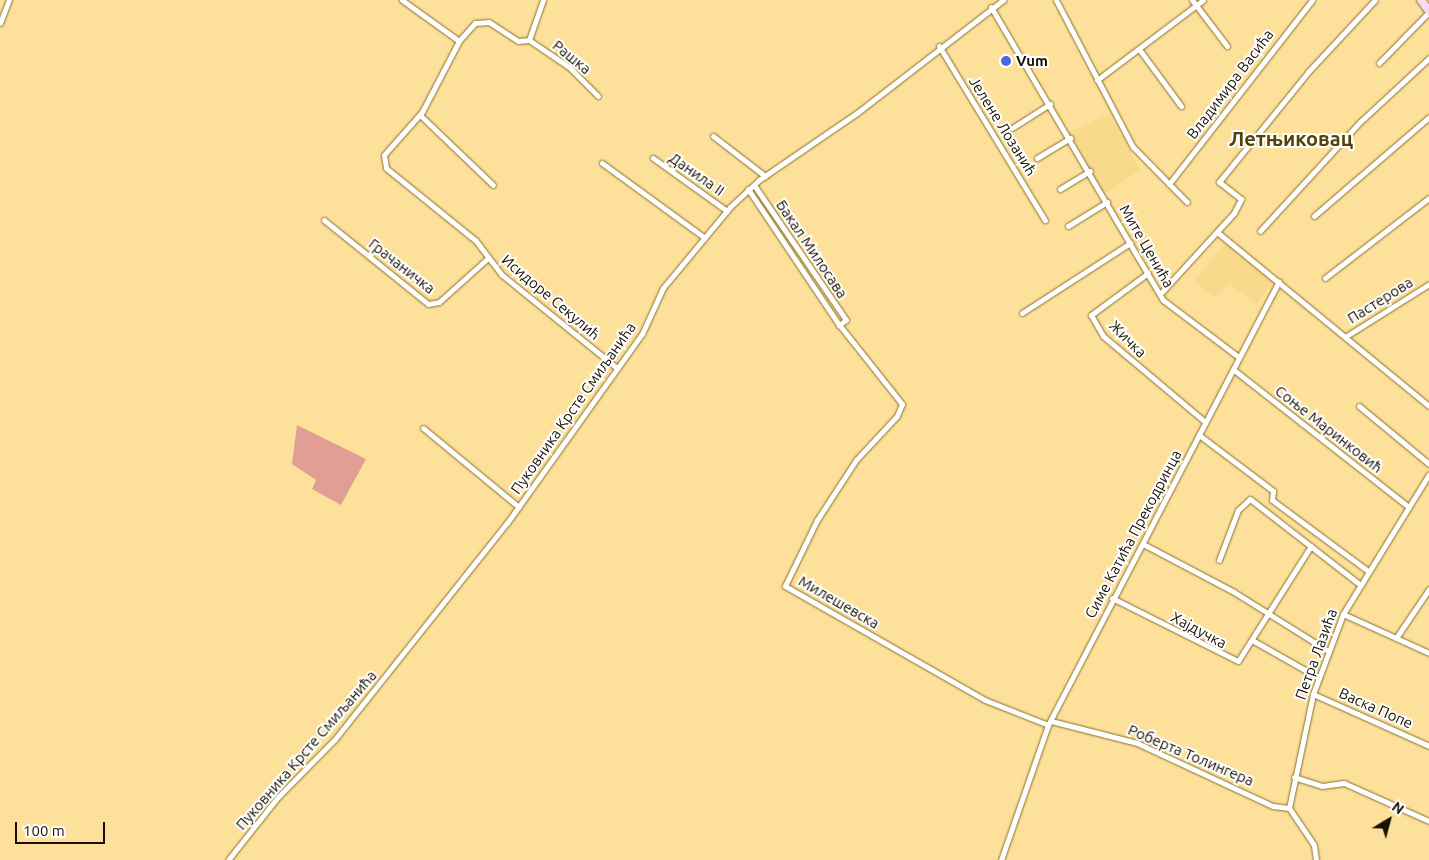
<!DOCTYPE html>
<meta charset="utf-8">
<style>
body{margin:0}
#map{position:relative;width:1429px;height:860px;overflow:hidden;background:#fde19b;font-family:Ubuntu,sans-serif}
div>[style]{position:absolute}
.built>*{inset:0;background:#f9d98b}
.forest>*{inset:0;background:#e19e94}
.roads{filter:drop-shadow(0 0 1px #8a702a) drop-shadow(0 0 1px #8a702a)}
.street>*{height:5px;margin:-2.5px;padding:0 2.5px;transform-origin:2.5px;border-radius:2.5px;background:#fff}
.secondary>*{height:8px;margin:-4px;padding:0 4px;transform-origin:4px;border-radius:4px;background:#f4dbf3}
.dots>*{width:14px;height:14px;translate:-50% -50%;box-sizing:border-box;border:2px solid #fff;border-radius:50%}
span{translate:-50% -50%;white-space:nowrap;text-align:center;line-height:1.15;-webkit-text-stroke:4px #fff;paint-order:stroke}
.street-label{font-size:15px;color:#181000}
.poi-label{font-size:15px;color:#181000;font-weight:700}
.left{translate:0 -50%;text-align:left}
.district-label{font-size:20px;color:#554208;font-weight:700}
.north{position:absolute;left:1364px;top:795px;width:50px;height:50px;-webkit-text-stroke:4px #fff;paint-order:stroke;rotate:37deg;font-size:14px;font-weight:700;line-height:20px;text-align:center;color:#181000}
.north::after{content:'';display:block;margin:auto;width:18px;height:22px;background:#181000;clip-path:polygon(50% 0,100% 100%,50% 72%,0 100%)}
.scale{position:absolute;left:15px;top:822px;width:90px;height:22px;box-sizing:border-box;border:2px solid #181000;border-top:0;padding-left:6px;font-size:15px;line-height:18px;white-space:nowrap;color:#181000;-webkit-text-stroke:4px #fff;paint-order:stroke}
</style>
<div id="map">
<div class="built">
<i style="clip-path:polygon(1109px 114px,1140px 170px,1104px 194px,1067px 133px)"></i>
<i style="clip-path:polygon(1226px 243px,1273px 280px,1257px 305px,1229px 283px,1215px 298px,1194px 280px)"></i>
</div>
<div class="forest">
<i style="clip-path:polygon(297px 425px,366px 459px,341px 505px,312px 489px,316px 480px,292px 464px)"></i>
</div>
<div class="roads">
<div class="street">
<i style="left:402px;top:0;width:70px;rotate:35.7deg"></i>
<i style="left:543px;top:0;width:42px;rotate:109.3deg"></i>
<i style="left:529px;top:40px;width:11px;rotate:175deg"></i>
<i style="left:518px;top:41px;width:35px;rotate:-147deg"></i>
<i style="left:489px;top:22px;width:14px;rotate:176deg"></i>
<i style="left:475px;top:23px;width:24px;rotate:132deg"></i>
<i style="left:459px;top:41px;width:80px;rotate:117.5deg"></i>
<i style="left:422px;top:112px;width:57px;rotate:131.5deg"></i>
<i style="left:384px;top:155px;width:13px;rotate:81deg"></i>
<i style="left:386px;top:168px;width:116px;rotate:39deg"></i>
<i style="left:476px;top:241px;width:43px;rotate:52.6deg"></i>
<i style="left:502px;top:275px;width:148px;rotate:39deg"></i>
<i style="left:1056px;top:0;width:166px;rotate:62.4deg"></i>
<i style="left:1133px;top:147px;width:77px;rotate:45.5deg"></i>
<i style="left:1192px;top:0;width:58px;rotate:52.7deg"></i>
<i style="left:991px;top:7px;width:340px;rotate:59.6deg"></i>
<i style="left:1163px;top:300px;width:93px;rotate:37.1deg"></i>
<i style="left:0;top:23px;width:25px;rotate:-69deg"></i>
<i style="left:529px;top:40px;width:48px;rotate:34deg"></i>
<i style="left:569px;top:67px;width:41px;rotate:45deg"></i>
<i style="left:939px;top:46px;width:204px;rotate:58.7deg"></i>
<i style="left:1139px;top:49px;width:71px;rotate:53.6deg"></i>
<i style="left:1379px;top:63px;width:71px;rotate:-45.6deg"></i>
<i style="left:1097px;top:80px;width:133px;rotate:-37deg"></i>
<i style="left:420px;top:115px;width:101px;rotate:43.8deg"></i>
<i style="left:1012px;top:128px;width:45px;rotate:-32.3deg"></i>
<i style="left:713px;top:136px;width:66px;rotate:37.6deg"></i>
<i style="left:653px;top:158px;width:91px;rotate:35.6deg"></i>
<i style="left:1037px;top:158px;width:39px;rotate:-31deg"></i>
<i style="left:602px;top:163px;width:127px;rotate:36.1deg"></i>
<i style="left:1169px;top:184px;width:233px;rotate:-52.1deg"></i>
<i style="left:754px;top:185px;width:163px;rotate:55.7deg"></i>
<i style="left:846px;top:320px;width:9px;rotate:144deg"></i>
<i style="left:748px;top:189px;width:160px;rotate:56.2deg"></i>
<i style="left:837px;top:322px;width:105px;rotate:51.6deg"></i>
<i style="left:902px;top:404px;width:13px;rotate:113deg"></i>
<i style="left:897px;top:416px;width:60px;rotate:133deg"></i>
<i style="left:856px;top:460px;width:72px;rotate:123deg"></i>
<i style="left:817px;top:520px;width:73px;rotate:115.9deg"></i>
<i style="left:785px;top:586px;width:230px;rotate:29.7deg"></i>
<i style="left:985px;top:700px;width:68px;rotate:21.6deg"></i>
<i style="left:1060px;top:189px;width:35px;rotate:-31deg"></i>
<i style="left:1314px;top:216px;width:152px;rotate:-40.7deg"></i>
<i style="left:324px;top:220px;width:134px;rotate:38.9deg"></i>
<i style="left:428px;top:304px;width:11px;rotate:-10deg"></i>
<i style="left:439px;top:302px;width:64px;rotate:-41.9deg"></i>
<i style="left:1068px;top:226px;width:46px;rotate:-31.6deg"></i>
<i style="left:1260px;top:231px;width:148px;rotate:-47.5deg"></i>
<i style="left:1360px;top:122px;width:94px;rotate:-42.8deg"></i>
<i style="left:1217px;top:232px;width:274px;rotate:39.4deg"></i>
<i style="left:1148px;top:273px;width:71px;rotate:143.6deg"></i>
<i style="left:1091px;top:315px;width:24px;rotate:60deg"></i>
<i style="left:1103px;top:336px;width:133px;rotate:40.1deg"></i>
<i style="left:1325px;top:278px;width:131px;rotate:-37.6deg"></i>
<i style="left:1160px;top:294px;width:110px;rotate:-47.6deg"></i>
<i style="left:1234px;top:213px;width:16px;rotate:-63deg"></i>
<i style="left:1241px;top:199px;width:28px;rotate:-142deg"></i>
<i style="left:1219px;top:182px;width:141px;rotate:-51deg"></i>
<i style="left:1308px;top:72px;width:98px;rotate:-47.1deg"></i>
<i style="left:1022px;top:313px;width:129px;rotate:-32.9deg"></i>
<i style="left:1345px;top:337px;width:99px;rotate:-32.2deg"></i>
<i style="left:1234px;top:370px;width:222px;rotate:38.1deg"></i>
<i style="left:1359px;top:406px;width:91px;rotate:39.6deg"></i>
<i style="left:423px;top:428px;width:124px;rotate:39.5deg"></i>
<i style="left:1199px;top:435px;width:93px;rotate:37.1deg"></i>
<i style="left:1273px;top:491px;width:9px;rotate:96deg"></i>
<i style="left:1272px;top:500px;width:119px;rotate:36.5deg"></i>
<i style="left:1143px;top:544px;width:103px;rotate:27.8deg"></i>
<i style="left:1234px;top:592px;width:111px;rotate:32.1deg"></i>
<i style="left:1219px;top:560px;width:53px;rotate:-69.2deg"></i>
<i style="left:1238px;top:510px;width:16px;rotate:-43deg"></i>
<i style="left:1250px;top:499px;width:138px;rotate:37.9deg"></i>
<i style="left:1112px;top:598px;width:141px;rotate:26.6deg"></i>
<i style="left:1238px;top:661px;width:136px;rotate:-57.6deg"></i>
<i style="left:1343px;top:614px;width:94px;rotate:24.4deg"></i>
<i style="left:1396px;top:638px;width:59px;rotate:-56deg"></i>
<i style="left:1252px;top:640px;width:77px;rotate:29.6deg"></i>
<i style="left:1313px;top:694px;width:127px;rotate:24.1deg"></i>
<i style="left:1051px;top:721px;width:89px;rotate:14.3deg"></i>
<i style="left:1137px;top:743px;width:150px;rotate:24.9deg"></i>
<i style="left:1273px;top:806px;width:16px;rotate:7deg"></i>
<i style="left:1294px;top:777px;width:29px;rotate:18deg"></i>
<i style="left:1322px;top:786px;width:22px;rotate:-8deg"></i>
<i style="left:1344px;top:783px;width:93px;rotate:24.1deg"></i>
<i style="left:228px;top:860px;width:80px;rotate:-51.6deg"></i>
<i style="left:278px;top:797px;width:81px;rotate:-45.5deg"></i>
<i style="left:335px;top:739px;width:276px;rotate:-51.5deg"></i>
<i style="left:507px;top:523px;width:232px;rotate:-54.5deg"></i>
<i style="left:642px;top:334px;width:51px;rotate:-65.5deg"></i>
<i style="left:663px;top:288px;width:105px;rotate:-50.4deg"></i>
<i style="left:730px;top:207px;width:40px;rotate:-43deg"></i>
<i style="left:759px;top:180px;width:119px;rotate:-34.4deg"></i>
<i style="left:857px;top:113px;width:185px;rotate:-37.7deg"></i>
<i style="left:1001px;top:860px;width:143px;rotate:-70.8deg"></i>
<i style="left:1048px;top:725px;width:500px;rotate:-62.51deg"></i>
<i style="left:1316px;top:860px;width:15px;rotate:-98deg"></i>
<i style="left:1314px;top:845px;width:45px;rotate:-124deg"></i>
<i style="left:1289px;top:808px;width:116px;rotate:-78.1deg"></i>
<i style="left:1313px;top:694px;width:85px;rotate:-69.4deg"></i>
<i style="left:1343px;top:614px;width:164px;rotate:-58.4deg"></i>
</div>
<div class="secondary">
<i style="left:1421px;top:0;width:14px;rotate:54deg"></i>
</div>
</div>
<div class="dots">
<i style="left:1006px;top:61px;background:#4a69dd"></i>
</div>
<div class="street-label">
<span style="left:572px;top:57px;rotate:39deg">Рашка</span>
<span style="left:1230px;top:84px;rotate:-53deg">Владимира Васића</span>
<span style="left:1003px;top:126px;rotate:58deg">Јелене Лозанић</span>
<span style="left:697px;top:174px;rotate:35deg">Данила II</span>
<span style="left:1147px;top:246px;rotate:60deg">Мите Ценића</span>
<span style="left:812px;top:249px;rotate:56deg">Бакал Милосава</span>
<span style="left:402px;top:266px;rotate:38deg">Грачаничка</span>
<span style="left:551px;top:297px;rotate:40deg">Исидоре Секулић</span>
<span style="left:1380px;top:300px;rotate:-32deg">Пастерова</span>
<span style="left:1128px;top:339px;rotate:45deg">Жичка</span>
<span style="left:573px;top:408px;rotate:-55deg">Пуковника Крсте Смиљанића</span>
<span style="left:1329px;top:429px;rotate:38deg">Соње Маринковић</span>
<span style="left:1133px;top:534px;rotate:-62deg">Симе Катића Прекодринца</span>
<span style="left:839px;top:602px;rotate:30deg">Милешевска</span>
<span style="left:1199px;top:630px;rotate:28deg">Хајдучка</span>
<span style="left:1316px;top:654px;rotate:-70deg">Петра Лазића</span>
<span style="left:1376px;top:708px;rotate:24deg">Васка Попе</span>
<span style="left:306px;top:750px;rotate:-49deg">Пуковника Крсте Смиљанића</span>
<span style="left:1191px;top:755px;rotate:23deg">Роберта Толингера</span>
</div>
<div class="poi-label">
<span class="left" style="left:1016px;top:61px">Vum</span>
</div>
<div class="district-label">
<span style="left:1291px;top:138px">Летњиковац</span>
</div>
<div class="north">N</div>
<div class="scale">100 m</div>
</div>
